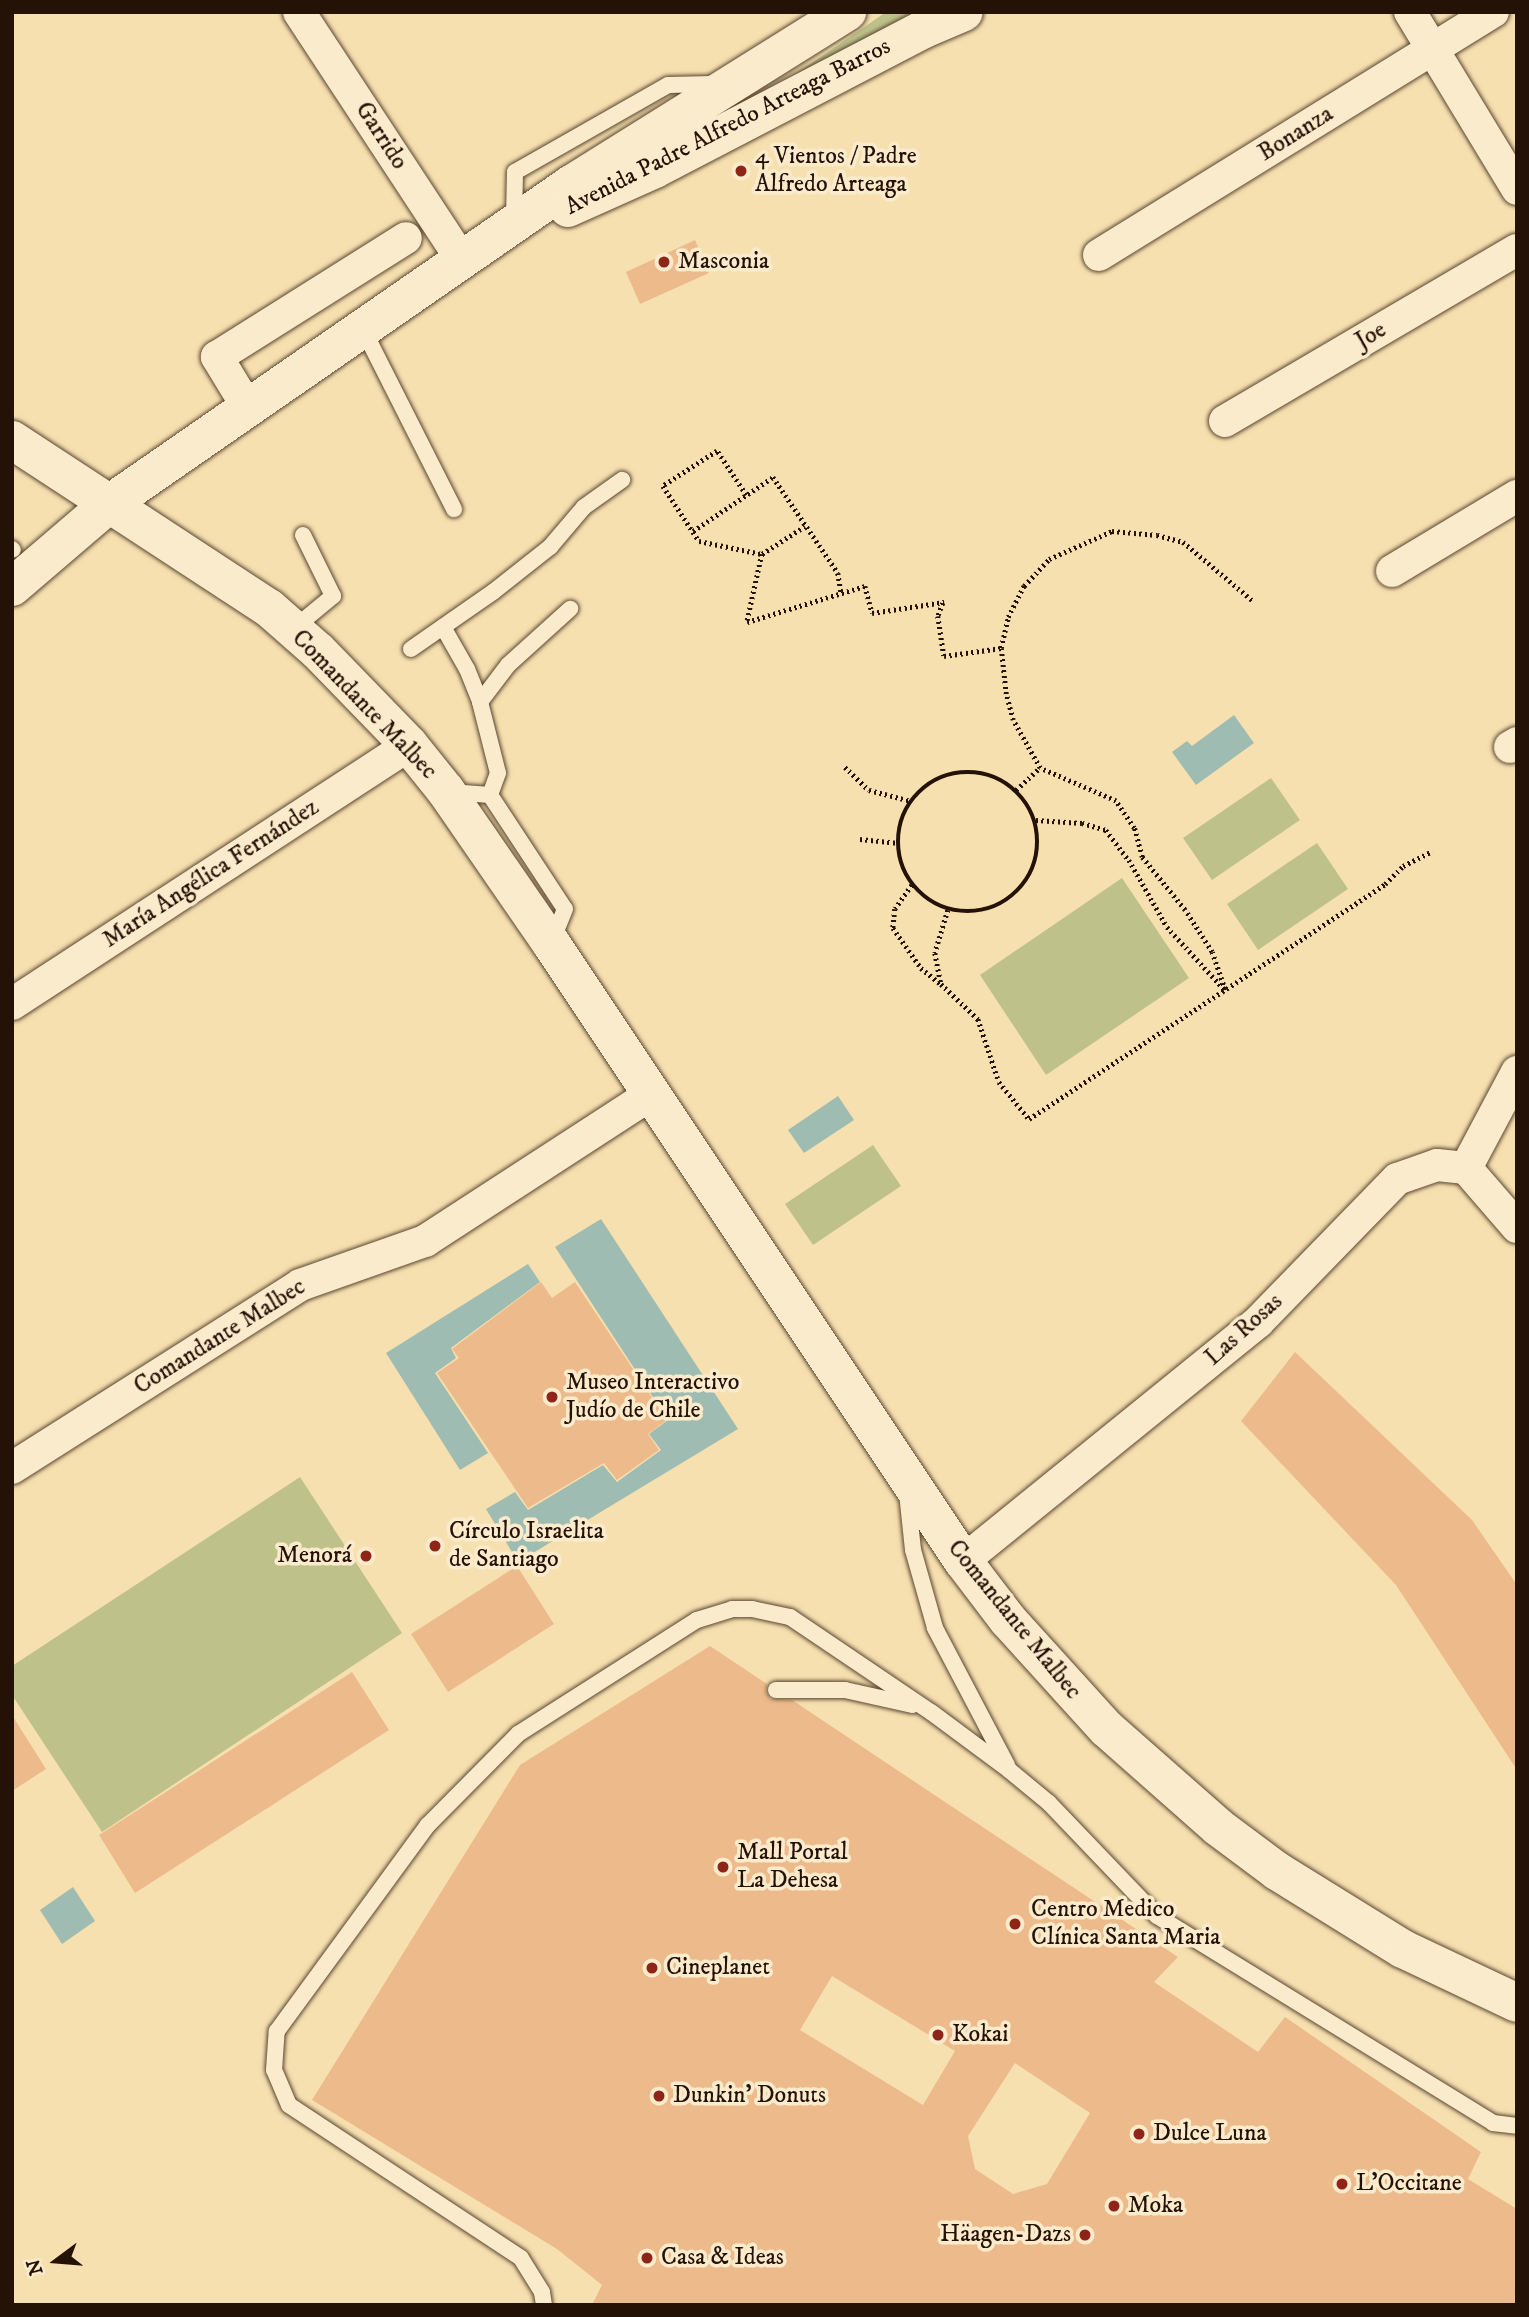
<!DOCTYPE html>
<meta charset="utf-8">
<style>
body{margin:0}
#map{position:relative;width:1529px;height:2317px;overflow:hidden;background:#f7e0b0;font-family:"IM FELL DW Pica",serif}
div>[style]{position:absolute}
.green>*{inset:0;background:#bec28a}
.water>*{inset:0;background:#9ebcb1}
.building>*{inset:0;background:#edba8b}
.path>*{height:4.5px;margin-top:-2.25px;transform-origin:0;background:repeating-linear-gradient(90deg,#251206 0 2px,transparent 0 5.5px)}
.path>.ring{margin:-2.25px;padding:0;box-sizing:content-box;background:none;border:4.5px solid #251206;border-radius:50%}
.roads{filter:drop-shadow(0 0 2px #5a4630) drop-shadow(0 0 2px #5a4630)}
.lane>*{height:16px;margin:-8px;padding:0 8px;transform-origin:8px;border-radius:8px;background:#faebcc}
.street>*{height:32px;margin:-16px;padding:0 16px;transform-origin:16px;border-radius:16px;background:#faebcc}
.secondary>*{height:38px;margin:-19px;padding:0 19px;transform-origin:19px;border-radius:19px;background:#faebcc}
.dots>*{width:19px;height:19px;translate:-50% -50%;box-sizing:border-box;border:4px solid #faebcc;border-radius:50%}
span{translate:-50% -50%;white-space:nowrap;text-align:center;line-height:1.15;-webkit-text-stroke:7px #faebcc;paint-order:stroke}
.street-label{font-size:24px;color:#251206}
.poi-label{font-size:24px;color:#251206}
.left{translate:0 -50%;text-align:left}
.right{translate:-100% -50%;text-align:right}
.frame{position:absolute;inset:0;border:14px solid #251206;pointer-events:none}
.north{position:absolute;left:21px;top:2226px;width:70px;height:70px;-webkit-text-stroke:5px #faebcc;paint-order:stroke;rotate:254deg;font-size:19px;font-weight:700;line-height:28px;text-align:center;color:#251206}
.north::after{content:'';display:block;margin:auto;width:24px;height:32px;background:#251206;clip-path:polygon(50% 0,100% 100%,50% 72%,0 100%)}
</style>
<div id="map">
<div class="green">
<i style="clip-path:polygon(886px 12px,952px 12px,758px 100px)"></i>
<i style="clip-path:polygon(1271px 778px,1300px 820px,1212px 880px,1183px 838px)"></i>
<i style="clip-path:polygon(1317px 843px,1348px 889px,1258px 950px,1227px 904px)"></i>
<i style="clip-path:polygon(1122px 878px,1189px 978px,1046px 1075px,980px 975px)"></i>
<i style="clip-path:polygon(873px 1145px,901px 1186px,813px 1245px,785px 1204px)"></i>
<i style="clip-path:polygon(300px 1477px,402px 1633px,102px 1832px,12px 1695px,12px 1666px)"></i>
</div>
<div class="water">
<i style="clip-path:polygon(1234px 715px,1254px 743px,1196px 785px,1172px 752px,1187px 741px,1192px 746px)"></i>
<i style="clip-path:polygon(838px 1096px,854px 1120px,804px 1153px,788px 1130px)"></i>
<i style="clip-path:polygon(601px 1219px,738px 1429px,518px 1562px,486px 1509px,515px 1492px,528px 1510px,603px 1465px,617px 1482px,661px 1450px,649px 1434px,668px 1420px,555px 1247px)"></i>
<i style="clip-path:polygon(528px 1264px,540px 1282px,451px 1348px,456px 1358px,435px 1373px,488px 1453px,460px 1470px,386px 1353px)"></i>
<i style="clip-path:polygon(73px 1887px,95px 1921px,62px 1944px,40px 1910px)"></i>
</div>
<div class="building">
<i style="clip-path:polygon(695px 240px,709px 273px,640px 304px,626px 272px)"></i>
<i style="clip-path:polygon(541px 1282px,552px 1298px,575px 1282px,667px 1420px,648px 1434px,659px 1450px,617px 1480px,604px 1463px,528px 1508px,437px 1373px,459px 1358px,452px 1349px)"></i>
<i style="clip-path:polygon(1295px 1352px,1472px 1520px,1517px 1585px,1517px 1770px,1396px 1585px,1241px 1421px)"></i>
<i style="clip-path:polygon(517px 1566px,554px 1624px,448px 1692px,411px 1634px)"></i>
<i style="clip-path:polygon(evenodd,710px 1646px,767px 1684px,766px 1691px,770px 1699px,792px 1700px,1178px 1957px,1154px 1982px,1258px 2052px,1285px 2017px,1481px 2152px,1468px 2179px,1517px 2209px,1517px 2305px,592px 2305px,602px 2285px,557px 2249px,312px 2100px,520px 1765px,710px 1646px,832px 1976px,955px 2051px,923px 2105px,800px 2030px,832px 1976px,710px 1646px,1015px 2063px,1090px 2113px,1047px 2184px,1013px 2194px,975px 2169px,968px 2136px,1015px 2063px)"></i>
<i style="clip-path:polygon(352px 1672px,389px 1730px,135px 1893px,99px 1835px)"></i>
<i style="clip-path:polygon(12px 1715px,46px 1769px,12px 1791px)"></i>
</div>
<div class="path">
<i style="left:746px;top:495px;width:53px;rotate:-123.4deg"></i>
<i style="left:717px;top:451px;width:64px;rotate:147.1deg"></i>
<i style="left:663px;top:486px;width:66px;rotate:56.8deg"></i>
<i style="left:699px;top:541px;width:64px;rotate:11.7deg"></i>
<i style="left:762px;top:554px;width:70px;rotate:102.4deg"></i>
<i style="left:747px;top:622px;width:123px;rotate:-17deg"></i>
<i style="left:865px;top:586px;width:28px;rotate:75deg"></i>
<i style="left:872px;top:613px;width:73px;rotate:-8.7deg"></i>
<i style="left:693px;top:531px;width:97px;rotate:-34deg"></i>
<i style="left:773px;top:477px;width:116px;rotate:55.9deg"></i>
<i style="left:838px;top:573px;width:20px;rotate:81deg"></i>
<i style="left:762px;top:554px;width:51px;rotate:-33.1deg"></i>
<i style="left:943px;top:603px;width:14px;rotate:111deg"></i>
<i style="left:938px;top:616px;width:40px;rotate:81.5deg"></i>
<i style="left:944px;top:656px;width:58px;rotate:-8deg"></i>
<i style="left:845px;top:767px;width:33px;rotate:44deg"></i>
<i style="left:869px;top:790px;width:43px;rotate:14.7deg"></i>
<i class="ring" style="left:898px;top:772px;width:135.5px;height:135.5px"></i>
<i style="left:1016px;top:790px;width:33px;rotate:-43deg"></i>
<i style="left:1036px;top:820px;width:46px;rotate:3.7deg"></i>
<i style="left:1082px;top:823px;width:25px;rotate:16deg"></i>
<i style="left:1106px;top:830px;width:38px;rotate:53deg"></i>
<i style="left:1129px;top:860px;width:77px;rotate:60.4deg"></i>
<i style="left:1167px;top:927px;width:86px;rotate:47.4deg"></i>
<i style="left:860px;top:839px;width:39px;rotate:6deg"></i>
<i style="left:912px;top:885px;width:29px;rotate:125deg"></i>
<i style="left:895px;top:909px;width:19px;rotate:96deg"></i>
<i style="left:893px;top:928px;width:49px;rotate:55deg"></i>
<i style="left:921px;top:968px;width:26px;rotate:39deg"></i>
<i style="left:948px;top:910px;width:45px;rotate:106.8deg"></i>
<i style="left:935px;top:953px;width:32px;rotate:79deg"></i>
<i style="left:941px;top:984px;width:51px;rotate:43.4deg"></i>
<i style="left:978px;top:1019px;width:66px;rotate:71.6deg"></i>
<i style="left:999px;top:1082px;width:48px;rotate:51deg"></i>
<i style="left:1029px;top:1119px;width:427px;rotate:-33.4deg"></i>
<i style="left:1385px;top:884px;width:25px;rotate:-45deg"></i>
<i style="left:1403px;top:866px;width:33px;rotate:-27deg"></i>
<i style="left:1225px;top:990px;width:40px;rotate:-108.9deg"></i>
<i style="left:1212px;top:952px;width:50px;rotate:-122.7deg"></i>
<i style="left:1185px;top:910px;width:68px;rotate:-129.1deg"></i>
<i style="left:1142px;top:857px;width:30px;rotate:-105deg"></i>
<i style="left:1134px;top:828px;width:32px;rotate:-124deg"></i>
<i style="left:1116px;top:801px;width:83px;rotate:-156.5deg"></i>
<i style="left:1040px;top:768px;width:55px;rotate:-119.4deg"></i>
<i style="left:1013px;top:720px;width:27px;rotate:-105deg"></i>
<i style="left:1006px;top:694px;width:46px;rotate:-96.2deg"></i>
<i style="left:1001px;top:648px;width:32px;rotate:-77deg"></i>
<i style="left:1008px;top:617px;width:35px;rotate:-63deg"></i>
<i style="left:1024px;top:586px;width:37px;rotate:-47deg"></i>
<i style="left:1049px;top:559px;width:69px;rotate:-24deg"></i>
<i style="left:1112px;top:531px;width:45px;rotate:5.1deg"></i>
<i style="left:1157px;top:535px;width:27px;rotate:15deg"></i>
<i style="left:1183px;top:542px;width:92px;rotate:40.1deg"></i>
</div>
<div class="roads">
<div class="lane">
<i style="left:514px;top:219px;width:47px;rotate:-88.8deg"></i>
<i style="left:515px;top:172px;width:176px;rotate:-29.6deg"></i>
<i style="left:668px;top:85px;width:45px;rotate:-1.3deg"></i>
<i style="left:363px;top:329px;width:202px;rotate:63.2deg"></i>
<i style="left:12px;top:549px;width:1px;rotate:45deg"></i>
<i style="left:443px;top:627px;width:48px;rotate:60.3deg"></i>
<i style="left:467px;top:669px;width:35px;rotate:68deg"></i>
<i style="left:480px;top:702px;width:73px;rotate:75.8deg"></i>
<i style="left:498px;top:773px;width:23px;rotate:110deg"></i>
<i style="left:490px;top:795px;width:40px;rotate:-175.7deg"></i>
<i style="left:293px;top:629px;width:52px;rotate:-39.5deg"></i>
<i style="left:333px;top:596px;width:68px;rotate:-116.2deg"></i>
<i style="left:411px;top:649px;width:100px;rotate:-34.8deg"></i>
<i style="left:493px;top:592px;width:73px;rotate:-38.3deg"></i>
<i style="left:550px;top:547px;width:52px;rotate:-49.6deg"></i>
<i style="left:584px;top:507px;width:47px;rotate:-35.4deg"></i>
<i style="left:480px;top:702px;width:46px;rotate:-52.9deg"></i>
<i style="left:508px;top:665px;width:84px;rotate:-42.1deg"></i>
<i style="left:490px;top:795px;width:136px;rotate:56.7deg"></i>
<i style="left:565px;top:909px;width:35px;rotate:112deg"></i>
<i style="left:907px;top:1493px;width:57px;rotate:84deg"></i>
<i style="left:913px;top:1550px;width:81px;rotate:74.2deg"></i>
<i style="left:935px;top:1628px;width:155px;rotate:62.3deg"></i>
<i style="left:776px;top:1690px;width:69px"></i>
<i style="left:845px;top:1690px;width:69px;rotate:12.6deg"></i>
<i style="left:544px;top:2305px;width:13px;rotate:-99deg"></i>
<i style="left:542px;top:2292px;width:40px;rotate:-122deg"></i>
<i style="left:521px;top:2258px;width:278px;rotate:-146.6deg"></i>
<i style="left:289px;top:2105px;width:38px;rotate:-113deg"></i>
<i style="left:274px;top:2070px;width:39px;rotate:-86deg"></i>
<i style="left:277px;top:2031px;width:255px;rotate:-53.8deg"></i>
<i style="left:428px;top:1825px;width:128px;rotate:-45.3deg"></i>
<i style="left:518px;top:1734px;width:212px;rotate:-32.5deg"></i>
<i style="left:697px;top:1620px;width:37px;rotate:-17deg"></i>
<i style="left:732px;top:1609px;width:20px"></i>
<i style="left:752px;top:1609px;width:39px;rotate:12deg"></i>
<i style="left:790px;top:1617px;width:170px;rotate:34deg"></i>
<i style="left:931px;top:1712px;width:97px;rotate:36.6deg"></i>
<i style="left:1009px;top:1770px;width:52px;rotate:39.5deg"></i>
<i style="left:1049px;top:1803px;width:156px;rotate:46.3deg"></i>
<i style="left:1157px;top:1916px;width:395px;rotate:31.6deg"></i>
<i style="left:1493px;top:2123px;width:24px;rotate:7deg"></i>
</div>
<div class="street">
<i style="left:299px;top:12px;width:297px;rotate:56.7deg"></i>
<i style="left:1410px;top:12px;width:207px;rotate:58.8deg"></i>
<i style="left:1099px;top:255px;width:463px;rotate:-31.7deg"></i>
<i style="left:248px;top:408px;width:60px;rotate:-121.3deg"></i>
<i style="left:217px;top:357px;width:223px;rotate:-32.2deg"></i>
<i style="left:1225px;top:421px;width:338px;rotate:-30.4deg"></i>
<i style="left:1392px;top:571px;width:146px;rotate:-31deg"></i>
<i style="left:1510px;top:747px;width:8px;rotate:-30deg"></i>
<i style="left:12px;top:1004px;width:474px;rotate:-33.1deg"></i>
<i style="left:1466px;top:1168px;width:109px;rotate:-62deg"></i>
<i style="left:12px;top:1468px;width:341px;rotate:-32.4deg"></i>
<i style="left:300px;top:1285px;width:133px;rotate:-19.4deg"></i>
<i style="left:425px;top:1241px;width:270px;rotate:-33deg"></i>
<i style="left:963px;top:1561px;width:380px;rotate:-39deg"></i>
<i style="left:1258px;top:1322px;width:199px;rotate:-45.8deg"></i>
<i style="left:1397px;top:1179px;width:42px;rotate:-19.3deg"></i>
<i style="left:1437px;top:1165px;width:29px;rotate:6deg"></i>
<i style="left:1466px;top:1168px;width:78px;rotate:49.2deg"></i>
</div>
<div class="secondary">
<i style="left:568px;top:208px;width:95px;rotate:-24.1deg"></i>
<i style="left:655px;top:169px;width:303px;rotate:-27.5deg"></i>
<i style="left:924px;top:29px;width:43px;rotate:-23deg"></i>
<i style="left:12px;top:440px;width:307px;rotate:33.2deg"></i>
<i style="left:269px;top:608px;width:65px;rotate:41.3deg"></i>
<i style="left:318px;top:651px;width:131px;rotate:45.9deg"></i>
<i style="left:409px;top:745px;width:59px;rotate:51.2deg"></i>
<i style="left:446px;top:791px;width:185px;rotate:55.4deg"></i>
<i style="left:551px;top:943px;width:743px;rotate:56.31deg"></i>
<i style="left:963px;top:1561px;width:74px;rotate:52.7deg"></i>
<i style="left:1008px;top:1620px;width:147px;rotate:47.8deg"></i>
<i style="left:1107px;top:1729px;width:148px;rotate:41.4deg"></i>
<i style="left:1218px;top:1827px;width:74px;rotate:36.7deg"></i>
<i style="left:1277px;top:1871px;width:148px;rotate:31.8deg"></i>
<i style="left:1403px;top:1949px;width:126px;rotate:25.3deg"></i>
<i style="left:12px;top:587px;width:128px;rotate:-40.6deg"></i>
<i style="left:109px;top:504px;width:561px;rotate:-34.68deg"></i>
<i style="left:570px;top:185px;width:327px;rotate:-32deg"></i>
</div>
</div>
<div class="dots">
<i style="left:741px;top:171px;background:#8f2418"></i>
<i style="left:664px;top:262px;background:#8f2418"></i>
<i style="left:552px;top:1397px;background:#8f2418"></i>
<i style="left:435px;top:1546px;background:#8f2418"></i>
<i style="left:366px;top:1556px;background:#8f2418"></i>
<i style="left:723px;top:1867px;background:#8f2418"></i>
<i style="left:1015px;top:1924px;background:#8f2418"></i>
<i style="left:652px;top:1968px;background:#8f2418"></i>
<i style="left:938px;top:2035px;background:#8f2418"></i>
<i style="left:659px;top:2096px;background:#8f2418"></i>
<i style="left:1139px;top:2134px;background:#8f2418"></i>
<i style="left:1342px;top:2184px;background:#8f2418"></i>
<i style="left:1114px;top:2206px;background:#8f2418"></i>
<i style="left:1085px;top:2235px;background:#8f2418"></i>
<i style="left:647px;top:2258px;background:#8f2418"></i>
</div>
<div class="street-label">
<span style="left:728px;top:127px;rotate:-27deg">Avenida Padre Alfredo Arteaga Barros</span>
<span style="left:1296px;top:134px;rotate:-32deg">Bonanza</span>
<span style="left:381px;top:136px;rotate:57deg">Garrido</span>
<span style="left:1371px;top:336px;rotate:-30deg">Joe</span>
<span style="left:364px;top:705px;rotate:46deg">Comandante Malbec</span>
<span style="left:211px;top:874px;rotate:-33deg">María Angélica Fernández</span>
<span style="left:1244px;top:1330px;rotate:-42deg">Las Rosas</span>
<span style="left:220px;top:1337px;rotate:-32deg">Comandante Malbec</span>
<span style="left:1014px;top:1620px;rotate:51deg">Comandante Malbec</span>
</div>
<div class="poi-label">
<span class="left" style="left:755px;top:171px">4 Vientos / Padre<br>Alfredo Arteaga</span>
<span class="left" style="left:678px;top:262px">Masconia</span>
<span class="left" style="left:566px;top:1397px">Museo Interactivo<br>Judío de Chile</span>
<span class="left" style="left:449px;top:1546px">Círculo Israelita<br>de Santiago</span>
<span class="right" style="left:352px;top:1556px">Menorá</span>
<span class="left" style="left:737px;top:1867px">Mall Portal<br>La Dehesa</span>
<span class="left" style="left:1031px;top:1924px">Centro Medico<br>Clínica Santa Maria</span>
<span class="left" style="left:666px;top:1968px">Cineplanet</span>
<span class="left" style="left:952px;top:2035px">Kokai</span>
<span class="left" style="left:673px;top:2096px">Dunkin' Donuts</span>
<span class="left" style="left:1153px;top:2134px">Dulce Luna</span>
<span class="left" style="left:1356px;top:2184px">L'Occitane</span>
<span class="left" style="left:1128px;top:2206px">Moka</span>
<span class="right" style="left:1071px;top:2235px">Häagen-Dazs</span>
<span class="left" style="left:661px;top:2258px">Casa &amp; Ideas</span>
</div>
<div class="frame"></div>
<div class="north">N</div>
</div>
